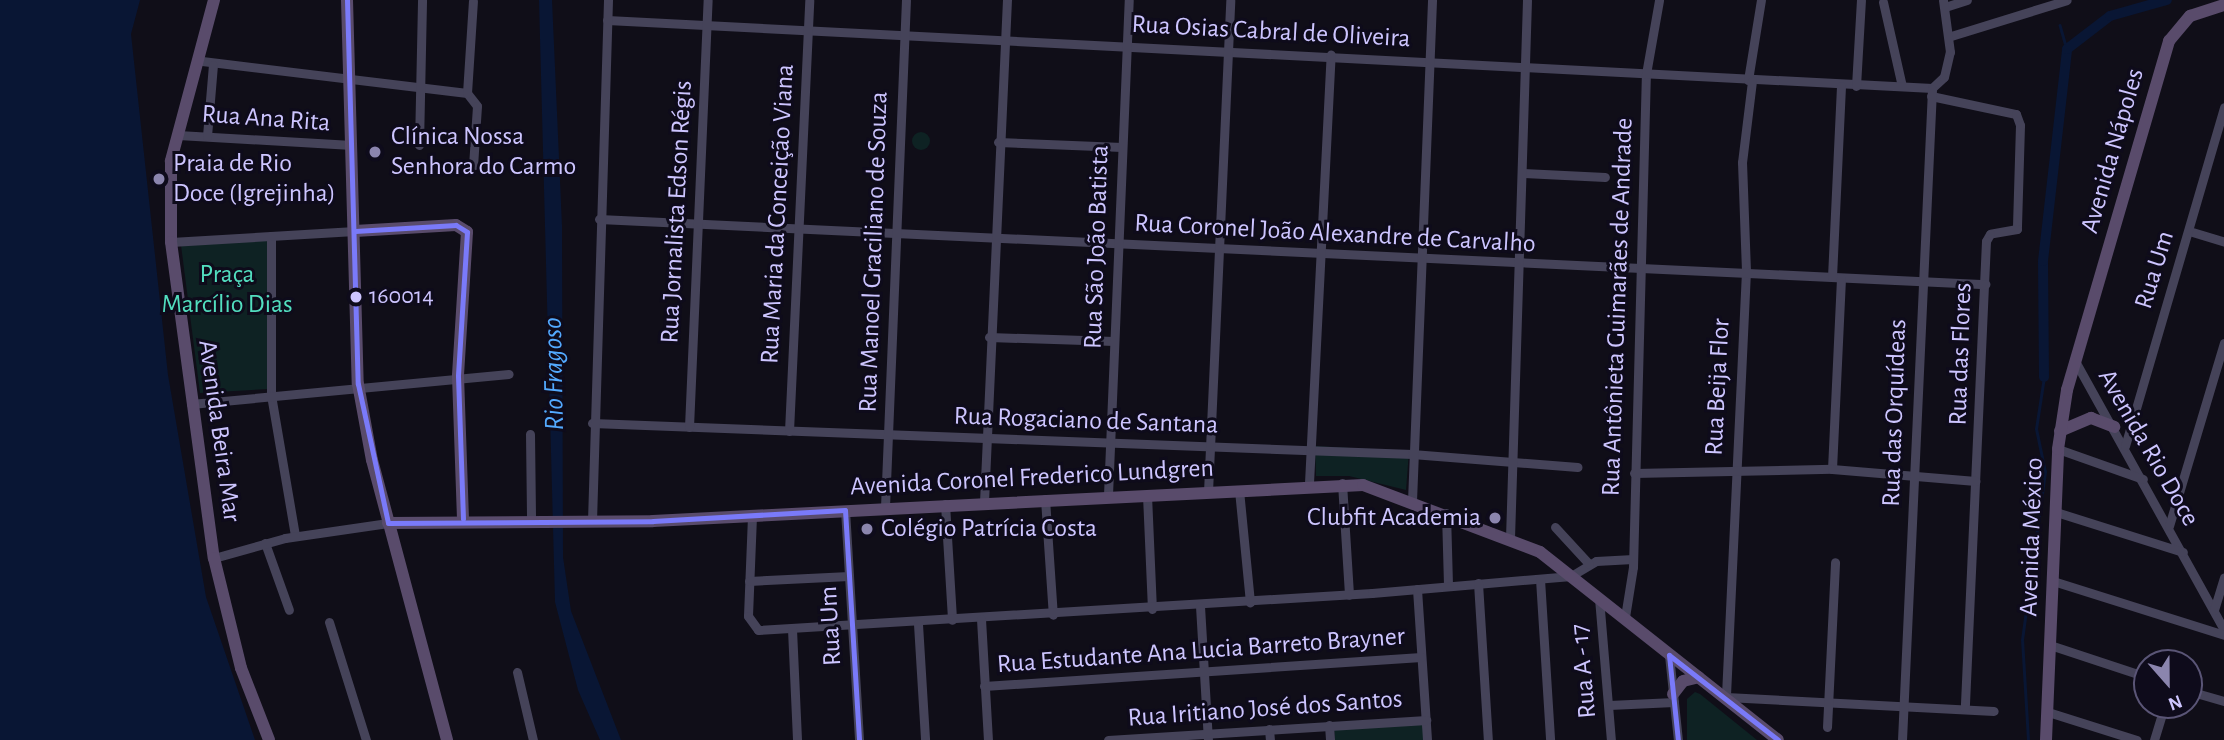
<!DOCTYPE html>
<meta charset="utf-8">
<style>
body{margin:0}
#map{position:relative;width:2224px;height:740px;overflow:hidden;background:#100e18;font-family:"Alegreya Sans",sans-serif}
div>[style]{position:absolute}
.green>*{inset:0;background:#0e2223}
.round{border-radius:50%}
.water>*{inset:0;background:#091634}
.stream>*{height:2.5px;margin:-1.25px;padding:0 1.25px;transform-origin:1.25px;border-radius:1.25px;background:#091634}
.canal>*{height:10px;margin:-5px;padding:0 5px;transform-origin:5px;border-radius:5px;background:#091634}
.minor>*{height:9px;margin:-4.5px;padding:0 4.5px;transform-origin:4.5px;border-radius:4.5px;background:#454359}
.major>*{height:12px;margin:-6px;padding:0 6px;transform-origin:6px;border-radius:6px;background:#594b6b}
.bus-1>*{height:5px;margin:-2.5px;padding:0 2.5px;transform-origin:2.5px;border-radius:2.5px;background:#7a7af9}
.dots>*{width:19px;height:19px;translate:-50% -50%;box-sizing:border-box;border:4px solid #0e0b1b;border-radius:50%}
span{translate:-50% -50%;white-space:nowrap;text-align:center;line-height:1.15;-webkit-text-stroke:6px #0e0b1b;paint-order:stroke}
.bus-label{font-size:24px;color:#cdc5ff}
.left{translate:0 -50%;text-align:left}
.street-label{font-size:26px;color:#cdc5ff}
.poi-label{font-size:26px;color:#cdc5ff}
.right{translate:-100% -50%;text-align:right}
.park-label{font-size:26px;color:#52debf}
.water-label{font-size:28px;color:#53aaff;font-style:italic}
.north{position:absolute;left:2133px;top:649px;width:70px;height:70px;box-sizing:border-box;background:#0e0b1b;border:2px solid #5a5576;border-radius:50%;rotate:159deg;font-size:19px;font-weight:700;line-height:28px;text-align:center;color:#cdc5ff}
.north::after{content:'';display:block;margin:auto;width:24px;height:32px;background:#8b85ae;clip-path:polygon(50% 0,100% 100%,50% 72%,0 100%)}
</style>
<div id="map">
<div class="green">
<i class="round" style="left:912px;top:132px;width:18px;height:18px"></i>
<i style="clip-path:polygon(267px 240px,268px 389px,200px 393px,181px 245px)"></i>
<i style="clip-path:polygon(1315px 446px,1409px 451px,1406px 490px,1349px 476px,1316px 476px)"></i>
<i style="clip-path:polygon(1695px 692px,1700px 694px,1757px 740px,1687px 740px,1687px 699px)"></i>
<i style="clip-path:polygon(1423px 724px,1425px 740px,1335px 740px,1334px 729px)"></i>
</div>
<div class="water">
<i style="clip-path:polygon(0 0,140px 0,131px 34px,168px 375px,206px 597px,255px 740px,0 740px)"></i>
<i style="clip-path:polygon(539px 0,552px 0,562px 226px,563px 557px,571px 611px,621px 740px,600px 740px,578px 690px,555px 602px)"></i>
</div>
<div class="stream">
<i style="left:2060px;top:25px;width:25px;rotate:74deg"></i>
<i style="left:2028px;top:740px;width:100px;rotate:-93.4deg"></i>
<i style="left:2022px;top:640px;width:170px;rotate:-82.2deg"></i>
<i style="left:2045px;top:472px;width:44px;rotate:-101.8deg"></i>
<i style="left:2036px;top:429px;width:53px;rotate:-81.3deg"></i>
</div>
<div class="canal">
<i style="left:2044px;top:377px;width:116px;rotate:-90.5deg"></i>
<i style="left:2043px;top:261px;width:213px;rotate:-83.5deg"></i>
<i style="left:2067px;top:49px;width:54px;rotate:-37.5deg"></i>
<i style="left:2110px;top:16px;width:59px;rotate:-15.7deg"></i>
</div>
<div class="minor">
<i style="left:1883px;top:2px;width:86px;rotate:77.3deg"></i>
<i style="left:1945px;top:7px;width:23px;rotate:-18deg"></i>
<i style="left:607px;top:20px;width:1327px;rotate:2.94deg"></i>
<i style="left:1951px;top:36px;width:121px;rotate:-17.2deg"></i>
<i style="left:202px;top:61px;width:267px;rotate:6.9deg"></i>
<i style="left:467px;top:93px;width:16px;rotate:52deg"></i>
<i style="left:477px;top:106px;width:60px;rotate:93.8deg"></i>
<i style="left:1748px;top:80px;width:81px;rotate:-80.8deg"></i>
<i style="left:1752px;top:81px;width:82px;rotate:97deg"></i>
<i style="left:1742px;top:162px;width:109px;rotate:87.9deg"></i>
<i style="left:1746px;top:271px;width:426px;rotate:92.7deg"></i>
<i style="left:1726px;top:697px;width:268px;rotate:3deg"></i>
<i style="left:1856px;top:86px;width:86px;rotate:-86.7deg"></i>
<i style="left:1932px;top:88px;width:16px;rotate:-43deg"></i>
<i style="left:1944px;top:77px;width:26px;rotate:-77deg"></i>
<i style="left:1950px;top:52px;width:52px;rotate:-97.7deg"></i>
<i style="left:467px;top:93px;width:92px;rotate:-86.3deg"></i>
<i style="left:1931px;top:96px;width:87px;rotate:12deg"></i>
<i style="left:2016px;top:114px;width:12px;rotate:70deg"></i>
<i style="left:2020px;top:125px;width:104px;rotate:91.7deg"></i>
<i style="left:2017px;top:229px;width:27px;rotate:170deg"></i>
<i style="left:1990px;top:234px;width:8px;rotate:120deg"></i>
<i style="left:1986px;top:241px;width:468px;rotate:92.6deg"></i>
<i style="left:178px;top:135px;width:174px;rotate:3.3deg"></i>
<i style="left:207px;top:136px;width:71px;rotate:-85.2deg"></i>
<i style="left:998px;top:142px;width:124px;rotate:2.3deg"></i>
<i style="left:419px;top:145px;width:145px;rotate:-88.8deg"></i>
<i style="left:1523px;top:173px;width:82px;rotate:2.8deg"></i>
<i style="left:599px;top:219px;width:1388px;rotate:2.69deg"></i>
<i style="left:2189px;top:231px;width:37px;rotate:17deg"></i>
<i style="left:271px;top:236px;width:159px;rotate:90deg"></i>
<i style="left:271px;top:395px;width:143px;rotate:80.3deg"></i>
<i style="left:171px;top:242px;width:184px;rotate:-3.4deg"></i>
<i style="left:1832px;top:277px;width:191px;rotate:-87.3deg"></i>
<i style="left:989px;top:337px;width:125px;rotate:1.8deg"></i>
<i style="left:2075px;top:361px;width:308px;rotate:61deg"></i>
<i style="left:191px;top:404px;width:319px;rotate:-5.4deg"></i>
<i style="left:592px;top:423px;width:821px;rotate:2.17deg"></i>
<i style="left:1412px;top:454px;width:166px;rotate:4.5deg"></i>
<i style="left:689px;top:427px;width:427px;rotate:-87.5deg"></i>
<i style="left:789px;top:431px;width:431px;rotate:-87.3deg"></i>
<i style="left:530px;top:434px;width:86px;rotate:89.3deg"></i>
<i style="left:2125px;top:446px;width:353px;rotate:-73.7deg"></i>
<i style="left:2058px;top:449px;width:90px;rotate:19.4deg"></i>
<i style="left:1832px;top:469px;width:191px;rotate:-87.3deg"></i>
<i style="left:1634px;top:473px;width:198px;rotate:-1.2deg"></i>
<i style="left:1832px;top:469px;width:144px;rotate:4.8deg"></i>
<i style="left:1309px;top:483px;width:429px;rotate:-87.1deg"></i>
<i style="left:1342px;top:483px;width:112px;rotate:86.4deg"></i>
<i style="left:1239px;top:490px;width:113px;rotate:84.4deg"></i>
<i style="left:1208px;top:492px;width:492px;rotate:-87.4deg"></i>
<i style="left:1108px;top:495px;width:495px;rotate:-87.6deg"></i>
<i style="left:1147px;top:495px;width:114px;rotate:87.5deg"></i>
<i style="left:1045px;top:499px;width:116px;rotate:86.1deg"></i>
<i style="left:1412px;top:501px;width:501px;rotate:-87.71deg"></i>
<i style="left:984px;top:502px;width:503px;rotate:-87.38deg"></i>
<i style="left:945px;top:504px;width:116px;rotate:86.5deg"></i>
<i style="left:885px;top:507px;width:507px;rotate:-87.63deg"></i>
<i style="left:845px;top:510px;width:230px;rotate:86.5deg"></i>
<i style="left:2056px;top:512px;width:133px;rotate:17.5deg"></i>
<i style="left:1446px;top:513px;width:73px;rotate:88.4deg"></i>
<i style="left:752px;top:516px;width:100px;rotate:92.3deg"></i>
<i style="left:748px;top:616px;width:17px;rotate:54deg"></i>
<i style="left:758px;top:630px;width:615px;rotate:-3.45deg"></i>
<i style="left:1372px;top:593px;width:200px;rotate:-4.9deg"></i>
<i style="left:1571px;top:576px;width:29px;rotate:-31deg"></i>
<i style="left:1596px;top:561px;width:37px;rotate:-3deg"></i>
<i style="left:592px;top:521px;width:521px;rotate:-88.24deg"></i>
<i style="left:2169px;top:526px;width:191px;rotate:-73.3deg"></i>
<i style="left:1555px;top:527px;width:50px;rotate:47.4deg"></i>
<i style="left:1510px;top:538px;width:538px;rotate:-88.19deg"></i>
<i style="left:265px;top:543px;width:71px;rotate:70.3deg"></i>
<i style="left:214px;top:558px;width:74px;rotate:-15.7deg"></i>
<i style="left:285px;top:538px;width:104px;rotate:-8.3deg"></i>
<i style="left:1540px;top:579px;width:161px;rotate:86.4deg"></i>
<i style="left:749px;top:581px;width:100px;rotate:-2.9deg"></i>
<i style="left:2053px;top:581px;width:179px;rotate:17.5deg"></i>
<i style="left:1478px;top:583px;width:157px;rotate:86.4deg"></i>
<i style="left:1417px;top:589px;width:151px;rotate:86.2deg"></i>
<i style="left:1599px;top:598px;width:143px;rotate:85.2deg"></i>
<i style="left:1200px;top:606px;width:134px;rotate:86.6deg"></i>
<i style="left:2214px;top:610px;width:34px;rotate:-73deg"></i>
<i style="left:1625px;top:617px;width:51px;rotate:-80.9deg"></i>
<i style="left:1633px;top:567px;width:493px;rotate:-88.5deg"></i>
<i style="left:1646px;top:74px;width:75px;rotate:-80deg"></i>
<i style="left:981px;top:619px;width:121px;rotate:86.7deg"></i>
<i style="left:329px;top:622px;width:124px;rotate:72.6deg"></i>
<i style="left:918px;top:624px;width:116px;rotate:86.5deg"></i>
<i style="left:792px;top:629px;width:111px;rotate:87.4deg"></i>
<i style="left:2050px;top:645px;width:102px;rotate:18.3deg"></i>
<i style="left:1669px;top:655px;width:85px;rotate:84deg"></i>
<i style="left:517px;top:672px;width:70px;rotate:76.8deg"></i>
<i style="left:984px;top:686px;width:438px;rotate:-3.8deg"></i>
<i style="left:2189px;top:691px;width:36px;rotate:16deg"></i>
<i style="left:1609px;top:705px;width:65px;rotate:-2.6deg"></i>
<i style="left:2048px;top:712px;width:93px;rotate:17.5deg"></i>
<i style="left:1329px;top:725px;width:15px;rotate:86deg"></i>
<i style="left:1827px;top:727px;width:165px;rotate:-87.2deg"></i>
<i style="left:1269px;top:729px;width:11px;rotate:85deg"></i>
<i style="left:1108px;top:740px;width:319px;rotate:-3.6deg"></i>
<i style="left:1902px;top:740px;width:651px;rotate:-87.36deg"></i>
<i style="left:2154px;top:740px;width:37px;rotate:-73deg"></i>
</div>
<div class="major">
<i style="left:214px;top:0;width:167px;rotate:105deg"></i>
<i style="left:171px;top:161px;width:81px;rotate:90deg"></i>
<i style="left:171px;top:242px;width:319px;rotate:82.3deg"></i>
<i style="left:214px;top:558px;width:113px;rotate:76.2deg"></i>
<i style="left:241px;top:668px;width:77px;rotate:68.7deg"></i>
<i style="left:347px;top:0;width:384px;rotate:88.4deg"></i>
<i style="left:358px;top:384px;width:77px;rotate:79.6deg"></i>
<i style="left:372px;top:460px;width:290px;rotate:75deg"></i>
<i style="left:355px;top:231px;width:101px;rotate:-3.4deg"></i>
<i style="left:456px;top:225px;width:13px;rotate:32deg"></i>
<i style="left:467px;top:232px;width:144px;rotate:93.6deg"></i>
<i style="left:458px;top:376px;width:143px;rotate:88deg"></i>
<i style="left:2060px;top:431px;width:34px;rotate:-23deg"></i>
<i style="left:2091px;top:418px;width:25px;rotate:21deg"></i>
<i style="left:388px;top:523px;width:265px;rotate:-0.4deg"></i>
<i style="left:653px;top:521px;width:711px;rotate:-2.9deg"></i>
<i style="left:1363px;top:485px;width:189px;rotate:20.7deg"></i>
<i style="left:1540px;top:552px;width:303px;rotate:38.3deg"></i>
<i style="left:1673px;top:694px;width:16px;rotate:-52deg"></i>
<i style="left:1683px;top:681px;width:16px;rotate:-14deg"></i>
<i style="left:2046px;top:740px;width:291px;rotate:-87.6deg"></i>
<i style="left:2058px;top:449px;width:60px;rotate:-81.3deg"></i>
<i style="left:2067px;top:390px;width:364px;rotate:-73.7deg"></i>
<i style="left:2169px;top:41px;width:33px;rotate:-50deg"></i>
<i style="left:2190px;top:16px;width:36px;rotate:-18deg"></i>
</div>
<div class="bus-1">
<i style="left:347px;top:0;width:384px;rotate:88.4deg"></i>
<i style="left:358px;top:384px;width:142px;rotate:77.8deg"></i>
<i style="left:388px;top:523px;width:265px;rotate:-0.4deg"></i>
<i style="left:653px;top:521px;width:192px;rotate:-3.3deg"></i>
<i style="left:355px;top:231px;width:101px;rotate:-3.4deg"></i>
<i style="left:456px;top:225px;width:13px;rotate:32deg"></i>
<i style="left:467px;top:232px;width:144px;rotate:93.6deg"></i>
<i style="left:458px;top:376px;width:143px;rotate:88deg"></i>
<i style="left:845px;top:510px;width:230px;rotate:86.5deg"></i>
<i style="left:1669px;top:655px;width:138px;rotate:37.9deg"></i>
<i style="left:1669px;top:655px;width:85px;rotate:84deg"></i>
</div>
<div class="dots">
<i style="left:375px;top:152px;background:#8b85ae"></i>
<i style="left:159px;top:179px;background:#8b85ae"></i>
<i style="left:356px;top:297px;background:#cdc5ff"></i>
<i style="left:1495px;top:518px;background:#8b85ae"></i>
<i style="left:867px;top:529px;background:#8b85ae"></i>
</div>
<div class="bus-label">
<span class="left" style="left:369px;top:297px">160014</span>
</div>
<div class="street-label">
<span style="left:1271px;top:32px;rotate:3deg">Rua Osias Cabral de Oliveira</span>
<span style="left:266px;top:119px;rotate:4deg">Rua Ana Rita</span>
<span style="left:2113px;top:151px;rotate:-74deg">Avenida Nápoles</span>
<span style="left:677px;top:212px;rotate:-87deg">Rua Jornalista Edson Régis</span>
<span style="left:778px;top:214px;rotate:-87deg">Rua Maria da Conceição Viana</span>
<span style="left:1335px;top:234px;rotate:3deg">Rua Coronel João Alexandre de Carvalho</span>
<span style="left:1097px;top:247px;rotate:-88deg">Rua São João Batista</span>
<span style="left:874px;top:252px;rotate:-88deg">Rua Manoel Graciliano de Souza</span>
<span style="left:2155px;top:270px;rotate:-73deg">Rua Um</span>
<span style="left:1618px;top:307px;rotate:-88deg">Rua Antônieta Guimarães de Andrade</span>
<span style="left:1961px;top:354px;rotate:-88deg">Rua das Flores</span>
<span style="left:1718px;top:387px;rotate:-87deg">Rua Beija Flor</span>
<span style="left:1895px;top:413px;rotate:-88deg">Rua das Orquídeas</span>
<span style="left:1086px;top:421px;rotate:2deg">Rua Rogaciano de Santana</span>
<span style="left:219px;top:431px;rotate:82deg">Avenida Beira Mar</span>
<span style="left:2148px;top:448px;rotate:60deg">Avenida Rio Doce</span>
<span style="left:1032px;top:478px;rotate:-3deg">Avenida Coronel Frederico Lundgren</span>
<span style="left:2032px;top:537px;rotate:-88deg">Avenida México</span>
<span style="left:831px;top:626px;rotate:-93deg">Rua Um</span>
<span style="left:1201px;top:651px;rotate:-4deg">Rua Estudante Ana Lucia Barreto Brayner</span>
<span style="left:1584px;top:671px;rotate:-95deg">Rua A - 17</span>
<span style="left:1265px;top:709px;rotate:-4deg">Rua Iritiano José dos Santos</span>
</div>
<div class="poi-label">
<span class="left" style="left:391px;top:152px">Clínica Nossa<br>Senhora do Carmo</span>
<span class="left" style="left:173px;top:179px">Praia de Rio<br>Doce (Igrejinha)</span>
<span class="right" style="left:1481px;top:518px">Clubfit Academia</span>
<span class="left" style="left:881px;top:529px">Colégio Patrícia Costa</span>
</div>
<div class="park-label">
<span style="left:227px;top:290px">Praça<br>Marcílio Dias</span>
</div>
<div class="water-label">
<span style="left:554px;top:374px;rotate:-91deg">Rio Fragoso</span>
</div>
<div class="north">N</div>
</div>
